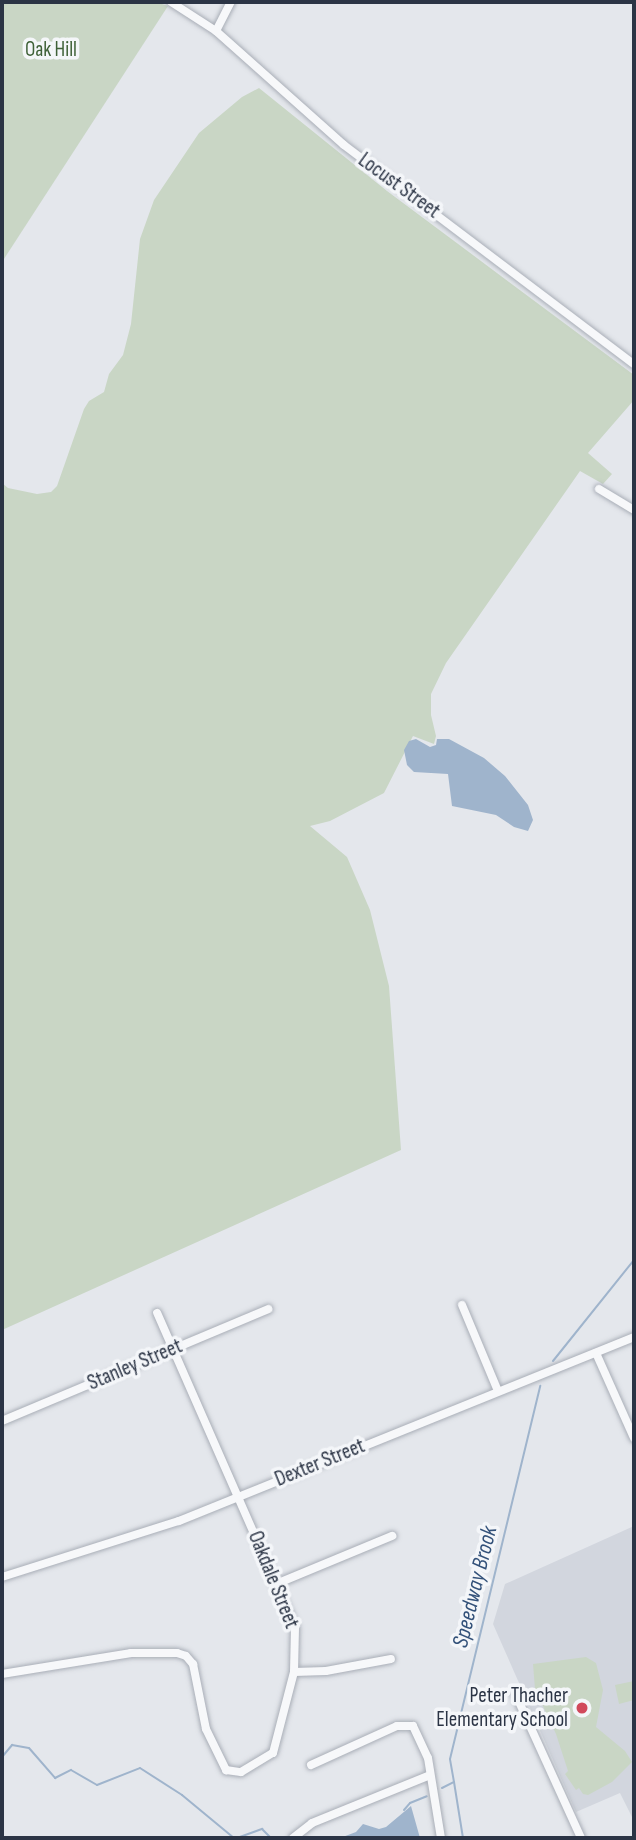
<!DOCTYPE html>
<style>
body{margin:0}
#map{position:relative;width:636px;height:1840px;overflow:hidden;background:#e4e7ec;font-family:"Sofia Sans Condensed",sans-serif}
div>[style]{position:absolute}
.built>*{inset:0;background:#d2d6de}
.green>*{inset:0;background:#c9d6c5}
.water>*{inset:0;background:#9fb4cc}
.stream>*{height:2px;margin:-1px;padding:0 1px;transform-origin:1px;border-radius:1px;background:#9fb4cc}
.roads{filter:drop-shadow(0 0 2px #a9aeb7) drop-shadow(0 0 2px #a9aeb7)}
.street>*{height:8px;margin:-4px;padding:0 4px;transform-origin:4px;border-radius:4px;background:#f7f8fa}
.dots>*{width:19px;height:19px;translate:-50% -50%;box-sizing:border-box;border:4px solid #f4f6f9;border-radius:50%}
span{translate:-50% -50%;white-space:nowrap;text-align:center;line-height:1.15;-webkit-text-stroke:7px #f4f6f9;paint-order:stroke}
.park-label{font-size:21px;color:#3f6138}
.street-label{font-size:21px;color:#2b3445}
.poi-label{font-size:21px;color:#2b3445}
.right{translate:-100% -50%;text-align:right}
.water-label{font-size:23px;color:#34527a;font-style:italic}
.frame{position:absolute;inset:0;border:4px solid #2b3445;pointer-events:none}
</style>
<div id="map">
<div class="built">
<i style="clip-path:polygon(634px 1526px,634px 1821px,620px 1793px,576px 1812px,493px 1624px,505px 1584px)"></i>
</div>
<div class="green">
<i style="clip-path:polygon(2px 2px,156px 2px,168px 6px,2px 262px)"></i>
<i style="clip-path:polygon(259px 88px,387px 191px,634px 375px,634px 400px,588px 453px,612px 474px,603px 484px,580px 471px,446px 663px,431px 694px,431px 715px,436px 736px,434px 744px,413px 736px,384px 793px,330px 821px,310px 826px,347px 857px,370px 910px,389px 986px,401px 1150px,2px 1330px,2px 483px,8px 488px,37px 494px,51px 492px,57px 486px,84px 409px,89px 401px,104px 392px,109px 374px,123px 355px,131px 324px,140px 239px,154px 200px,199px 133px,242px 97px)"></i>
<i style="clip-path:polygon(586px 1657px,596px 1663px,603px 1690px,596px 1727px,625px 1751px,632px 1762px,612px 1782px,588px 1795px,583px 1794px,579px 1788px,576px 1790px,565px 1774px,568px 1771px,556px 1734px,535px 1689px,533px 1664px)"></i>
<i style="clip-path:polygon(634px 1681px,634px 1700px,619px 1704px,615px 1685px)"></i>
</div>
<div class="water">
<i style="clip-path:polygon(416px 739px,430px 747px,436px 745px,437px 739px,449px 739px,484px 758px,505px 776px,528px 805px,533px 820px,528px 831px,514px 827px,496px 815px,452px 806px,448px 774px,414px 772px,407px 765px,404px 750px,409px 741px)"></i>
<i style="clip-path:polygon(411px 1806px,420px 1838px,340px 1838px,356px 1832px,363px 1824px,379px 1829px,386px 1827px)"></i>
</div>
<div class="stream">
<i style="left:553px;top:1361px;width:129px;rotate:-51.3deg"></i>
<i style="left:2px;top:1757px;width:16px;rotate:-50deg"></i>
<i style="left:12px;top:1745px;width:17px;rotate:10deg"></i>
<i style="left:29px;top:1748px;width:40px;rotate:49deg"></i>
<i style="left:55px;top:1778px;width:18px;rotate:-27deg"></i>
<i style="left:71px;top:1770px;width:30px;rotate:30deg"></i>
<i style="left:97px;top:1785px;width:46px;rotate:-21.6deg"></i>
<i style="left:140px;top:1768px;width:50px;rotate:32.7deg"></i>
<i style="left:182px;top:1795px;width:67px;rotate:39.6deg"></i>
<i style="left:454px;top:1782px;width:57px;rotate:80.9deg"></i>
<i style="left:442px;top:1788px;width:13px;rotate:-27deg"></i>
<i style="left:454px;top:1782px;width:23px;rotate:-100deg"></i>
<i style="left:450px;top:1759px;width:384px;rotate:-76.4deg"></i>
<i style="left:404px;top:1810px;width:9px;rotate:-49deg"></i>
<i style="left:410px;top:1803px;width:18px;rotate:-22deg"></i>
<i style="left:237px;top:1838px;width:27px;rotate:-20deg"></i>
<i style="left:262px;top:1829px;width:13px;rotate:45deg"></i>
</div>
<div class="roads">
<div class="street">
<i style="left:171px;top:2px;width:54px;rotate:32.8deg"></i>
<i style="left:216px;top:31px;width:171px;rotate:41.7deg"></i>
<i style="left:344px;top:145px;width:363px;rotate:37.1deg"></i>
<i style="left:216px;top:31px;width:33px;rotate:-63deg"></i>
<i style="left:599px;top:489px;width:41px;rotate:31deg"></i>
<i style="left:462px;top:1305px;width:93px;rotate:67.3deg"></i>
<i style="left:596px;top:1353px;width:93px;rotate:65.9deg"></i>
<i style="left:2px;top:1421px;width:289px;rotate:-22.8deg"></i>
<i style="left:2px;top:1577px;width:186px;rotate:-17.6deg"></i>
<i style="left:179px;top:1521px;width:491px;rotate:-22deg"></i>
<i style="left:276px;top:1584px;width:126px;rotate:-22.5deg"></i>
<i style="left:294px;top:1672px;width:32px;rotate:-2deg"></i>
<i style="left:326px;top:1671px;width:66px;rotate:-10.5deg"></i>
<i style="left:2px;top:1674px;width:131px;rotate:-9.2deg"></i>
<i style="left:131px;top:1653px;width:46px"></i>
<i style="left:177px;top:1653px;width:9px;rotate:18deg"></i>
<i style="left:186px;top:1656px;width:11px;rotate:49deg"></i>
<i style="left:193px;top:1664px;width:66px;rotate:78.7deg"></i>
<i style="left:206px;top:1729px;width:46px;rotate:64deg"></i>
<i style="left:226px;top:1770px;width:15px;rotate:8deg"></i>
<i style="left:241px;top:1772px;width:37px;rotate:-31deg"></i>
<i style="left:273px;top:1753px;width:84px;rotate:-75.5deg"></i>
<i style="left:294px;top:1672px;width:45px;rotate:-88.7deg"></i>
<i style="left:295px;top:1627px;width:343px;rotate:-113.7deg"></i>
<i style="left:515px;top:1693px;width:159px;rotate:65.5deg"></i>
<i style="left:311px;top:1765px;width:94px;rotate:-24.4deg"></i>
<i style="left:397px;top:1726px;width:16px"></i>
<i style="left:413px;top:1726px;width:35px;rotate:65deg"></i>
<i style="left:428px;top:1758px;width:81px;rotate:80.8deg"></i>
<i style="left:293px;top:1838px;width:24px;rotate:-38deg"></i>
<i style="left:312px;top:1823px;width:127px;rotate:-22.1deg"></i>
</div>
</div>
<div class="dots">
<i style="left:582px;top:1708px;background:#d1495b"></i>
</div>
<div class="park-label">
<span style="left:51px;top:50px">Oak Hill</span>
</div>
<div class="street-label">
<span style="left:399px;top:186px;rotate:36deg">Locust Street</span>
<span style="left:135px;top:1365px;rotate:-23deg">Stanley Street</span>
<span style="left:320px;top:1463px;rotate:-22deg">Dexter Street</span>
<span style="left:273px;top:1580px;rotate:68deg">Oakdale Street</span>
</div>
<div class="poi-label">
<span class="right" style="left:568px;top:1708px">Peter Thacher<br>Elementary School</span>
</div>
<div class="water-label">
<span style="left:475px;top:1587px;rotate:-76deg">Speedway Brook</span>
</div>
<div class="frame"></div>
</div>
